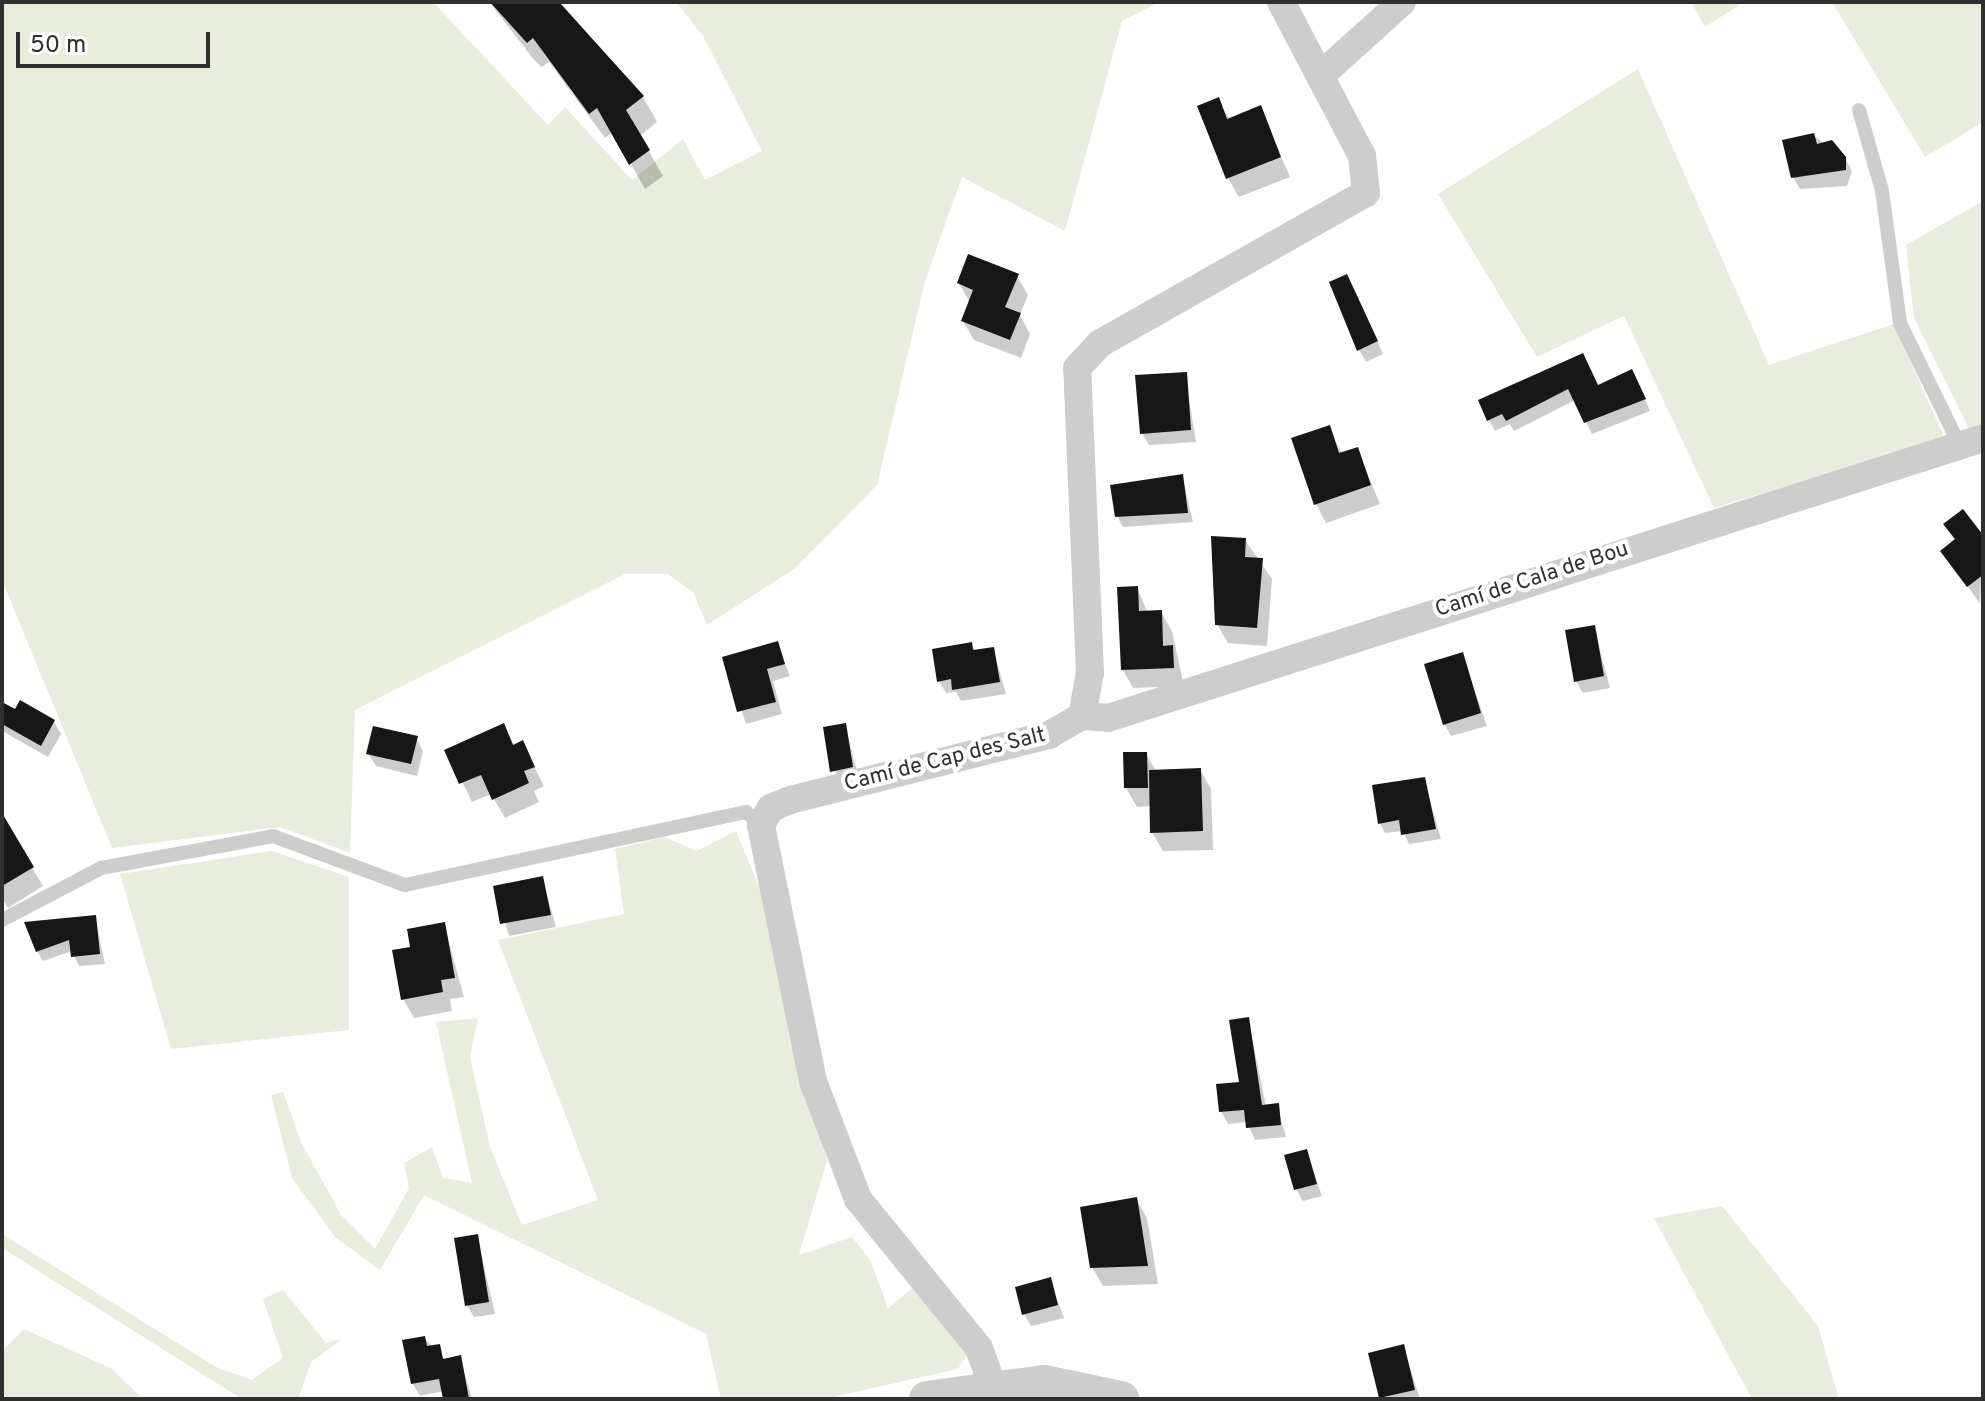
<!DOCTYPE html>
<meta charset="utf-8">
<style>
body{margin:0}
#map{position:relative;width:1985px;height:1401px;overflow:hidden;background:#fff;font-family:Overpass,sans-serif}
div>[style]{position:absolute}
.green>*{inset:0;background:#e8eddd}
.shadow>*{inset:0;background:#0003}
.building>*{inset:0;background:#171717}
.service>*{height:14px;margin:-7px;padding:0 7px;transform-origin:7px;border-radius:7px;background:#cdcdcd}
.minor>*{height:28px;margin:-14px;padding:0 14px;transform-origin:14px;border-radius:14px;background:#cdcdcd}
.tertiary>*{height:36px;margin:-18px;padding:0 18px;transform-origin:18px;border-radius:18px;background:#cdcdcd}
span{translate:-50% -50%;white-space:nowrap;text-align:center;line-height:1.15;-webkit-text-stroke:8px #fff;paint-order:stroke}
.street-label{font-size:22px;color:#303030}
.frame{position:absolute;inset:0;border:4px solid #303030;pointer-events:none}
.scale{position:absolute;left:16px;top:32px;width:194px;height:36px;box-sizing:border-box;border:4px solid #303030;border-top:0;padding-left:10px;font-size:24px;line-height:28px;white-space:nowrap;color:#303030;-webkit-text-stroke:6px #fff;paint-order:stroke}
</style>
<div id="map">
<div class="green">
<i style="clip-path:polygon(2px 2px,433px 2px,548px 125px,565px 107px,632px 180px,683px 139px,705px 180px,762px 151px,703px 36px,676px 2px,1159px 2px,1122px 21px,1065px 231px,962px 177px,925px 281px,877px 485px,794px 569px,707px 625px,693px 592px,668px 574px,625px 574px,355px 710px,350px 853px,280px 827px,112px 848px,2px 580px)"></i>
<i style="clip-path:polygon(1691px 2px,1744px 2px,1705px 27px)"></i>
<i style="clip-path:polygon(1832px 2px,1983px 2px,1983px 122px,1925px 157px)"></i>
<i style="clip-path:polygon(1638px 69px,1769px 365px,1894px 324px,1945px 439px,1714px 508px,1624px 316px,1537px 357px,1438px 194px)"></i>
<i style="clip-path:polygon(1983px 201px,1983px 427px,1970px 431px,1914px 318px,1906px 245px)"></i>
<i style="clip-path:polygon(736px 831px,770px 913px,827px 1161px,799px 1255px,852px 1237px,871px 1261px,888px 1309px,914px 1286px,967px 1355px,958px 1369px,824px 1399px,721px 1399px,706px 1334px,424px 1195px,380px 1270px,335px 1237px,292px 1178px,271px 1095px,283px 1092px,301px 1142px,341px 1215px,375px 1249px,409px 1188px,404px 1163px,432px 1147px,443px 1178px,472px 1183px,436px 1022px,478px 1018px,470px 1057px,490px 1147px,522px 1225px,598px 1200px,498px 940px,624px 914px,615px 849px,664px 837px,697px 851px)"></i>
<i style="clip-path:polygon(272px 851px,349px 877px,349px 1030px,171px 1049px,120px 874px)"></i>
<i style="clip-path:polygon(1722px 1206px,1818px 1326px,1839px 1399px,1752px 1399px,1654px 1218px)"></i>
<i style="clip-path:polygon(2px 1234px,216px 1367px,252px 1380px,283px 1358px,263px 1299px,283px 1290px,326px 1343px,342px 1339px,311px 1362px,298px 1399px,242px 1399px,2px 1248px)"></i>
<i style="clip-path:polygon(24px 1329px,112px 1369px,143px 1399px,2px 1399px,2px 1351px)"></i>
</div>
<div class="shadow">
<i style="clip-path:polygon(489px 2px,560px 2px,643px 97px,657px 122px,640px 136px,663px 176px,645px 189px,613px 132px,605px 138px,549px 62px,542px 67px,535px 61px)"></i>
<i style="clip-path:polygon(1218px 100px,1230px 120px,1260px 108px,1290px 177px,1239px 197px,1228px 178px)"></i>
<i style="clip-path:polygon(1813px 135px,1845px 158px,1852px 171px,1847px 186px,1800px 189px,1793px 177px)"></i>
<i style="clip-path:polygon(1017px 276px,1028px 295px,1020px 315px,1030px 334px,1021px 358px,974px 340px,963px 321px,970px 303px,959px 283px)"></i>
<i style="clip-path:polygon(1354px 289px,1383px 354px,1366px 362px,1359px 350px)"></i>
<i style="clip-path:polygon(1582px 355px,1598px 387px,1638px 383px,1650px 411px,1592px 434px,1575px 400px,1514px 431px,1510px 424px,1495px 431px,1489px 420px)"></i>
<i style="clip-path:polygon(1185px 374px,1196px 442px,1149px 445px,1142px 433px)"></i>
<i style="clip-path:polygon(1329px 427px,1342px 454px,1357px 449px,1380px 504px,1326px 523px,1316px 504px)"></i>
<i style="clip-path:polygon(1182px 476px,1193px 522px,1123px 527px,1117px 516px)"></i>
<i style="clip-path:polygon(1963px 511px,1983px 535px,1980px 604px,1943px 551px,1955px 541px,1945px 525px)"></i>
<i style="clip-path:polygon(1245px 540px,1272px 579px,1267px 646px,1228px 643px,1217px 624px)"></i>
<i style="clip-path:polygon(1137px 588px,1148px 613px,1161px 612px,1172px 631px,1184px 686px,1133px 688px,1123px 670px)"></i>
<i style="clip-path:polygon(1594px 627px,1610px 688px,1583px 693px,1576px 681px)"></i>
<i style="clip-path:polygon(777px 643px,790px 676px,773px 681px,782px 714px,746px 724px,724px 658px)"></i>
<i style="clip-path:polygon(971px 644px,976px 652px,993px 649px,1006px 694px,961px 701px,956px 692px,946px 693px,939px 681px)"></i>
<i style="clip-path:polygon(1462px 654px,1487px 726px,1451px 736px,1444px 724px)"></i>
<i style="clip-path:polygon(2px 704px,54px 722px,61px 734px,48px 757px,2px 731px)"></i>
<i style="clip-path:polygon(503px 726px,515px 746px,522px 743px,544px 786px,534px 791px,539px 802px,505px 818px,491px 794px,472px 802px,447px 751px)"></i>
<i style="clip-path:polygon(845px 726px,859px 779px,839px 784px,825px 729px)"></i>
<i style="clip-path:polygon(416px 738px,423px 751px,417px 776px,376px 766px,368px 753px)"></i>
<i style="clip-path:polygon(1146px 754px,1156px 771px,1200px 770px,1211px 789px,1213px 850px,1163px 851px,1152px 832px,1152px 806px,1137px 807px,1126px 788px)"></i>
<i style="clip-path:polygon(1424px 779px,1441px 839px,1409px 844px,1403px 831px,1385px 833px,1380px 823px)"></i>
<i style="clip-path:polygon(2px 817px,43px 886px,8px 908px,2px 898px)"></i>
<i style="clip-path:polygon(542px 878px,556px 927px,509px 936px,495px 887px)"></i>
<i style="clip-path:polygon(95px 917px,105px 964px,79px 966px,72px 951px,43px 961px,37px 951px)"></i>
<i style="clip-path:polygon(444px 924px,464px 997px,450px 999px,452px 1011px,414px 1018px,403px 999px,413px 948px)"></i>
<i style="clip-path:polygon(1248px 1019px,1266px 1106px,1277px 1105px,1286px 1137px,1255px 1140px,1247px 1122px,1228px 1124px,1221px 1111px,1242px 1084px)"></i>
<i style="clip-path:polygon(1306px 1151px,1322px 1196px,1303px 1201px,1296px 1189px)"></i>
<i style="clip-path:polygon(1136px 1199px,1147px 1218px,1158px 1284px,1103px 1286px,1092px 1267px)"></i>
<i style="clip-path:polygon(477px 1236px,495px 1314px,474px 1317px,467px 1305px)"></i>
<i style="clip-path:polygon(1050px 1280px,1064px 1318px,1031px 1326px,1024px 1314px)"></i>
<i style="clip-path:polygon(424px 1338px,446px 1360px,460px 1357px,472px 1399px,445px 1399px,443px 1391px,420px 1396px,413px 1384px)"></i>
<i style="clip-path:polygon(1403px 1346px,1420px 1399px,1382px 1399px,1381px 1397px)"></i>
</div>
<div class="building">
<i style="clip-path:polygon(490px 2px,559px 2px,644px 96px,626px 110px,650px 150px,629px 165px,597px 108px,589px 114px,533px 38px,527px 43px)"></i>
<i style="clip-path:polygon(1219px 97px,1227px 119px,1261px 105px,1281px 157px,1226px 179px,1197px 106px)"></i>
<i style="clip-path:polygon(1814px 133px,1817px 144px,1832px 140px,1846px 157px,1846px 170px,1791px 178px,1782px 140px)"></i>
<i style="clip-path:polygon(968px 254px,1019px 274px,1005px 307px,1021px 313px,1010px 340px,961px 321px,973px 290px,957px 283px)"></i>
<i style="clip-path:polygon(1347px 274px,1378px 341px,1357px 351px,1329px 282px)"></i>
<i style="clip-path:polygon(1583px 353px,1598px 385px,1632px 369px,1646px 399px,1584px 423px,1568px 389px,1506px 421px,1502px 414px,1487px 421px,1478px 400px)"></i>
<i style="clip-path:polygon(1187px 372px,1191px 430px,1140px 434px,1135px 375px)"></i>
<i style="clip-path:polygon(1330px 425px,1339px 453px,1358px 447px,1371px 485px,1314px 505px,1291px 438px)"></i>
<i style="clip-path:polygon(1183px 474px,1188px 513px,1115px 517px,1110px 485px)"></i>
<i style="clip-path:polygon(1963px 509px,1983px 535px,1983px 575px,1967px 587px,1940px 551px,1955px 539px,1943px 524px)"></i>
<i style="clip-path:polygon(1211px 536px,1246px 538px,1245px 557px,1263px 558px,1257px 628px,1215px 625px)"></i>
<i style="clip-path:polygon(1138px 586px,1139px 611px,1162px 610px,1163px 646px,1173px 645px,1174px 668px,1121px 670px,1117px 587px)"></i>
<i style="clip-path:polygon(1595px 625px,1604px 676px,1574px 682px,1565px 630px)"></i>
<i style="clip-path:polygon(778px 641px,785px 664px,767px 669px,776px 702px,737px 712px,722px 657px)"></i>
<i style="clip-path:polygon(972px 642px,973px 650px,994px 647px,1000px 682px,952px 690px,951px 679px,937px 682px,932px 649px)"></i>
<i style="clip-path:polygon(1463px 652px,1481px 713px,1443px 725px,1424px 664px)"></i>
<i style="clip-path:polygon(20px 700px,55px 720px,41px 746px,2px 724px,2px 702px,15px 709px)"></i>
<i style="clip-path:polygon(504px 723px,513px 745px,523px 740px,535px 767px,524px 771px,529px 783px,492px 800px,481px 775px,459px 784px,444px 750px)"></i>
<i style="clip-path:polygon(846px 723px,853px 767px,830px 772px,823px 727px)"></i>
<i style="clip-path:polygon(373px 726px,418px 736px,411px 764px,366px 754px)"></i>
<i style="clip-path:polygon(1123px 752px,1147px 752px,1148px 788px,1124px 788px)"></i>
<i style="clip-path:polygon(1201px 768px,1203px 831px,1150px 833px,1149px 770px)"></i>
<i style="clip-path:polygon(1425px 777px,1436px 829px,1401px 835px,1399px 820px,1378px 824px,1372px 785px)"></i>
<i style="clip-path:polygon(2px 813px,34px 867px,2px 886px)"></i>
<i style="clip-path:polygon(543px 876px,551px 915px,500px 924px,493px 886px)"></i>
<i style="clip-path:polygon(96px 915px,100px 954px,71px 957px,69px 940px,36px 952px,24px 922px)"></i>
<i style="clip-path:polygon(445px 922px,455px 978px,441px 980px,443px 992px,401px 1000px,392px 950px,410px 947px,407px 929px)"></i>
<i style="clip-path:polygon(1249px 1017px,1262px 1105px,1279px 1103px,1281px 1125px,1246px 1128px,1244px 1110px,1219px 1112px,1216px 1084px,1239px 1082px,1229px 1020px)"></i>
<i style="clip-path:polygon(1307px 1149px,1317px 1184px,1294px 1190px,1284px 1155px)"></i>
<i style="clip-path:polygon(1137px 1197px,1148px 1266px,1090px 1268px,1080px 1207px)"></i>
<i style="clip-path:polygon(478px 1234px,489px 1302px,465px 1306px,454px 1238px)"></i>
<i style="clip-path:polygon(1051px 1277px,1058px 1305px,1022px 1315px,1015px 1287px)"></i>
<i style="clip-path:polygon(425px 1336px,427px 1346px,440px 1344px,443px 1359px,461px 1355px,469px 1399px,443px 1399px,439px 1379px,411px 1384px,402px 1340px)"></i>
<i style="clip-path:polygon(1404px 1344px,1415px 1390px,1379px 1398px,1368px 1353px)"></i>
</div>
<div class="service">
<i style="left:1859px;top:110px;width:84px;rotate:74.1deg"></i>
<i style="left:1882px;top:191px;width:133px;rotate:82.2deg"></i>
<i style="left:1900px;top:323px;width:135px;rotate:64deg"></i>
<i style="left:2px;top:920px;width:112px;rotate:-27.7deg"></i>
<i style="left:101px;top:868px;width:175px;rotate:-10.5deg"></i>
<i style="left:273px;top:836px;width:141px;rotate:20.4deg"></i>
<i style="left:405px;top:885px;width:349px;rotate:-12.1deg"></i>
<i style="left:746px;top:812px;width:20px;rotate:41deg"></i>
</div>
<div class="minor">
<i style="left:1320px;top:76px;width:110px;rotate:-42.1deg"></i>
<i style="left:1082px;top:716px;width:26px;rotate:4deg"></i>
<i style="left:1108px;top:718px;width:919px;rotate:-17.74deg"></i>
<i style="left:992px;top:1384px;width:38px;rotate:-110deg"></i>
<i style="left:979px;top:1348px;width:192px;rotate:-129.1deg"></i>
<i style="left:858px;top:1199px;width:126px;rotate:-110.9deg"></i>
<i style="left:813px;top:1081px;width:261px;rotate:-101.5deg"></i>
<i style="left:761px;top:825px;width:20px;rotate:-60deg"></i>
<i style="left:771px;top:808px;width:21px;rotate:-23deg"></i>
<i style="left:790px;top:800px;width:267px;rotate:-14.1deg"></i>
<i style="left:1049px;top:735px;width:38px;rotate:-30deg"></i>
<i style="left:1082px;top:716px;width:44px;rotate:-79.5deg"></i>
<i style="left:1090px;top:673px;width:305px;rotate:-92.4deg"></i>
<i style="left:1077px;top:368px;width:33px;rotate:-47deg"></i>
<i style="left:1099px;top:344px;width:307px;rotate:-29.5deg"></i>
<i style="left:1366px;top:193px;width:37px;rotate:-96deg"></i>
<i style="left:1362px;top:156px;width:174px;rotate:-117.7deg"></i>
</div>
<div class="tertiary">
<i style="left:927px;top:1399px;width:118px;rotate:-7.8deg"></i>
<i style="left:1044px;top:1383px;width:79px;rotate:11.7deg"></i>
</div>
<div class="street-label">
<span style="left:1532px;top:580px;rotate:-18deg">Camí de Cala de Bou</span>
<span style="left:945px;top:760px;rotate:-14deg">Camí de Cap des Salt</span>
</div>
<div class="frame"></div>
<div class="scale">50 m</div>
</div>
